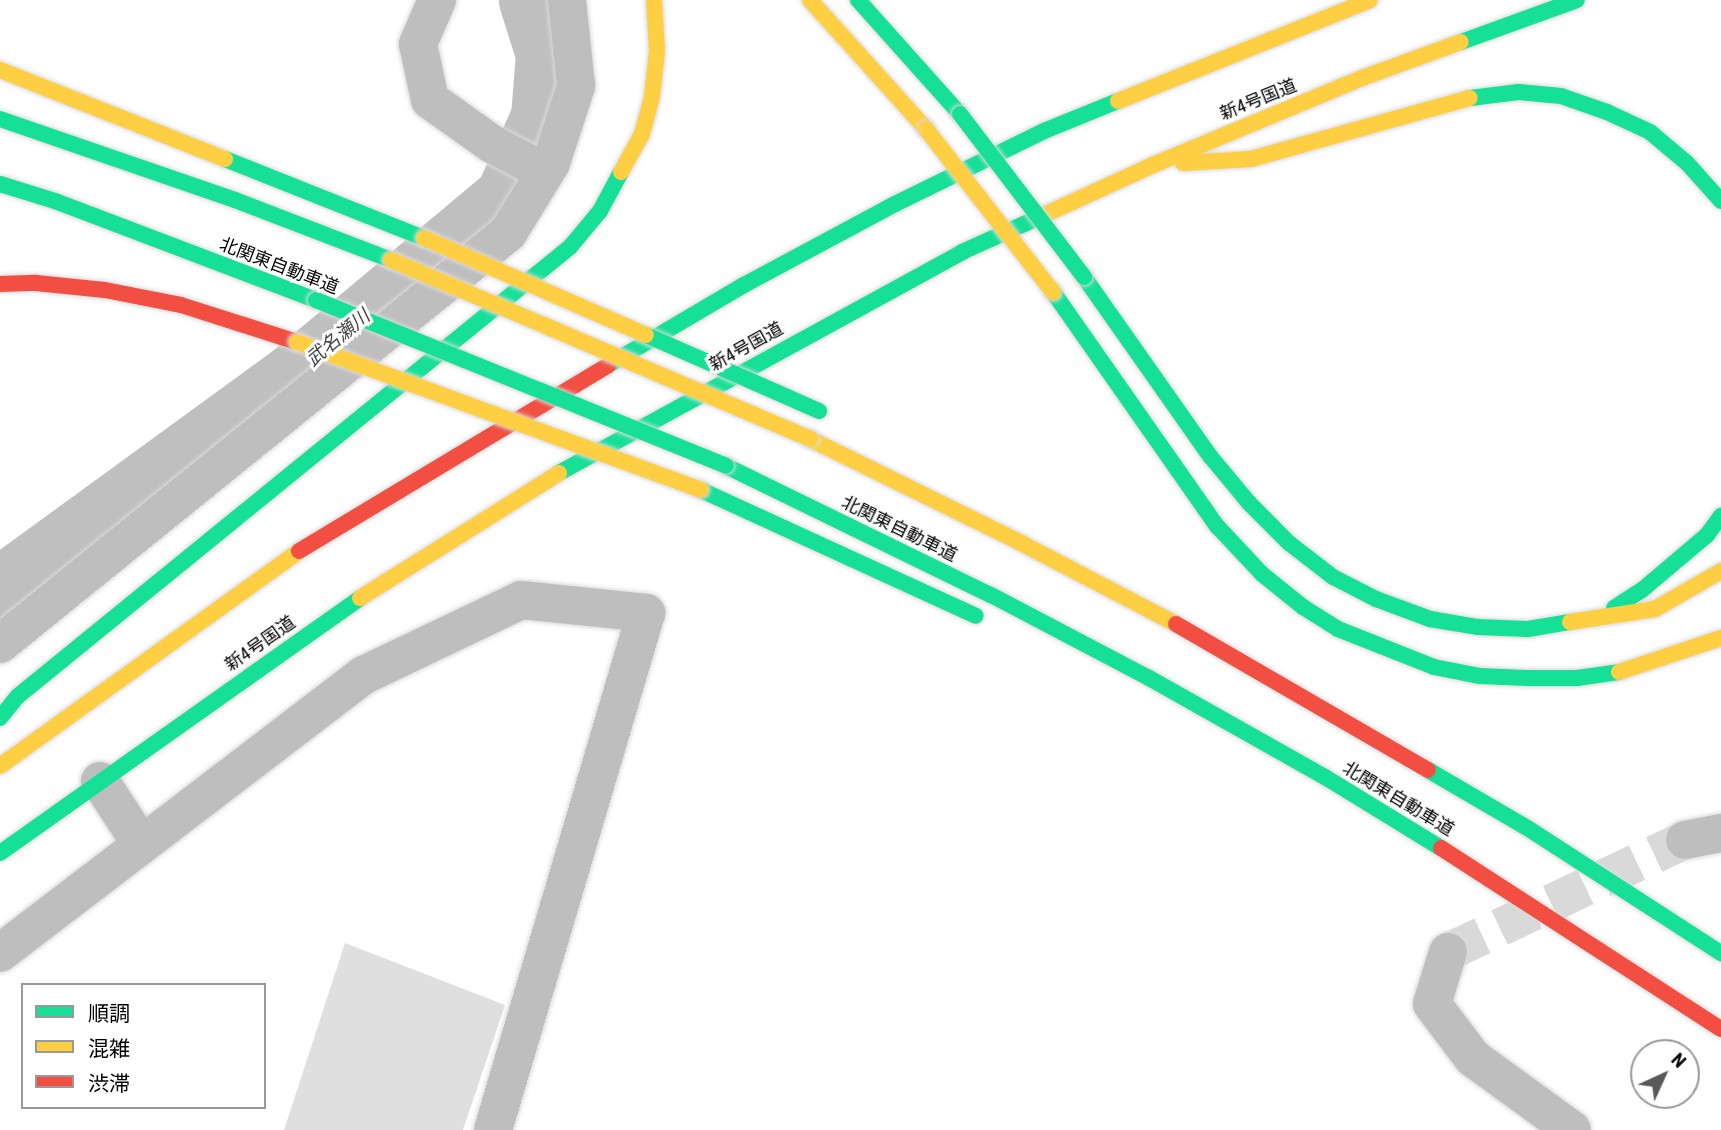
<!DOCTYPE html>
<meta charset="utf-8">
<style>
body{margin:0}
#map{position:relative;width:1721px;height:1130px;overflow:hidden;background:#fff;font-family:"Roboto Condensed","Noto Sans JP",sans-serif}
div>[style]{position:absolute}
.river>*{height:65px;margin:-32.5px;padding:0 32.5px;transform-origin:32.5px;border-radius:32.5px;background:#bfbfbf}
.building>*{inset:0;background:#dfdfdf}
.street-tunnel>*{height:38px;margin-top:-19px;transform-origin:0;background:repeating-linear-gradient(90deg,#d9d9d9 0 38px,transparent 0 57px)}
.roads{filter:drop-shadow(0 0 2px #dbdbdb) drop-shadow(0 0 2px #dbdbdb)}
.street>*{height:38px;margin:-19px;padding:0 19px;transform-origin:19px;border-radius:19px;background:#bebebe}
.fast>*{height:16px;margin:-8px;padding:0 8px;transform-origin:8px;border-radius:8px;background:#16e098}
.slow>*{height:16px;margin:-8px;padding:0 8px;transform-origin:8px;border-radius:8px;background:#ffcf43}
.jam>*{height:16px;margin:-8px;padding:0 8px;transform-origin:8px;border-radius:8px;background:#f24e42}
.bridges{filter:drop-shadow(0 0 2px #dbdbdb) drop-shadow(0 0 2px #dbdbdb)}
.fast-bridge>*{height:16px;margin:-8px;padding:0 8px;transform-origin:8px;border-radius:8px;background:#16e098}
.slow-bridge>*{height:16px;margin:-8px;padding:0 8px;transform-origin:8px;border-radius:8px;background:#ffcf43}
span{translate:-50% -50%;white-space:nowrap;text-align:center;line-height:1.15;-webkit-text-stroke:6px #fff;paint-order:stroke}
.street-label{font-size:18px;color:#000}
.water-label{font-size:19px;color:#444;font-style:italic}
.legend{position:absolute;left:21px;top:983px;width:245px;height:126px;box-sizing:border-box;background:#fff;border:2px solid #999;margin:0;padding:9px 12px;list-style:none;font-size:21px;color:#000}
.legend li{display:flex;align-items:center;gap:14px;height:35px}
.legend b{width:35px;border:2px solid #999}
.north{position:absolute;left:1630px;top:1039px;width:70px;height:70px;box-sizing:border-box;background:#fff;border:2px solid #999;border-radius:50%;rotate:45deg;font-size:19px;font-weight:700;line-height:28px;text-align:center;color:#000}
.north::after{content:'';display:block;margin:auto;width:24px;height:32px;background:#595959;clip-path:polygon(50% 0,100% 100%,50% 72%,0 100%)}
</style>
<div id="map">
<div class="river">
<i style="left:0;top:598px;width:24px;rotate:-54deg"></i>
<i style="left:14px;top:579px;width:346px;rotate:-36.1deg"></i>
<i style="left:294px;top:375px;width:278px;rotate:-39.9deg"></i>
<i style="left:507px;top:197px;width:88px;rotate:-65.8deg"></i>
<i style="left:543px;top:117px;width:63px;rotate:-85.5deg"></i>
<i style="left:548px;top:54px;width:57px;rotate:-107.5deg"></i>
</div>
<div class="building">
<i style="clip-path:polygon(345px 943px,505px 1005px,463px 1130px,284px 1130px)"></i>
</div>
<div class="street-tunnel">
<i style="left:1448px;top:952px;width:262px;rotate:-25.3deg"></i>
</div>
<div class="roads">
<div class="street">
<i style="left:437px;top:0;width:48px;rotate:113.4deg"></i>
<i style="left:418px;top:44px;width:57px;rotate:77.9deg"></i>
<i style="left:430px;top:100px;width:76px;rotate:35.4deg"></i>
<i style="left:492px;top:144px;width:60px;rotate:27.8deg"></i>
<i style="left:0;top:644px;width:653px;rotate:-38.97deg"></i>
<i style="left:508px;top:233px;width:82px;rotate:-58.4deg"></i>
<i style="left:551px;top:163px;width:81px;rotate:-72deg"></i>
<i style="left:576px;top:86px;width:86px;rotate:-96deg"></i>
<i style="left:100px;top:781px;width:75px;rotate:56.9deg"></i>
<i style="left:1685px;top:840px;width:37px;rotate:-11deg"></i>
<i style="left:1448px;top:952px;width:54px;rotate:107.1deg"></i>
<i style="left:1432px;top:1004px;width:68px;rotate:52.8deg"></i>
<i style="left:1473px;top:1058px;width:122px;rotate:36deg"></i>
<i style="left:0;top:953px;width:458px;rotate:-37.4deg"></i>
<i style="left:364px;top:675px;width:174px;rotate:-25.5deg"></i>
<i style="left:521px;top:600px;width:126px;rotate:5.9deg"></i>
<i style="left:646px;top:613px;width:539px;rotate:106.49deg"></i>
</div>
<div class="fast">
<i style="left:858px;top:0;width:153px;rotate:48.2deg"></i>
<i style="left:1461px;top:42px;width:123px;rotate:-19.9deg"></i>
<i style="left:1470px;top:98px;width:49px;rotate:-7deg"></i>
<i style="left:1519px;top:92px;width:42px;rotate:5.4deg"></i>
<i style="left:1561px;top:96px;width:49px;rotate:19.2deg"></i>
<i style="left:1607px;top:112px;width:47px;rotate:24.9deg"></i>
<i style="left:1650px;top:132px;width:48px;rotate:40deg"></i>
<i style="left:1687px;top:163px;width:51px;rotate:48.2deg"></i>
<i style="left:0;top:119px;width:249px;rotate:19deg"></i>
<i style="left:235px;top:200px;width:167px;rotate:21deg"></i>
<i style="left:225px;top:159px;width:214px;rotate:21.7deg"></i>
<i style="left:0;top:184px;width:58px;rotate:17.2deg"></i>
<i style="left:55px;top:201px;width:279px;rotate:20.8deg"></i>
<i style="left:1084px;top:277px;width:219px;rotate:54.9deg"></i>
<i style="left:1210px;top:456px;width:61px;rotate:50.3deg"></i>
<i style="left:1249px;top:503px;width:57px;rotate:45deg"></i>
<i style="left:1289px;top:543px;width:56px;rotate:37.7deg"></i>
<i style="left:1333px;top:577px;width:48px;rotate:27.1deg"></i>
<i style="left:1376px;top:599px;width:58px;rotate:20.3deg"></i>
<i style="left:1430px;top:619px;width:49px;rotate:9.5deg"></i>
<i style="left:1478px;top:627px;width:50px;rotate:2.3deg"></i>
<i style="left:1528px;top:629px;width:43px;rotate:-9.5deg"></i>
<i style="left:1053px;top:292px;width:286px;rotate:55deg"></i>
<i style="left:1217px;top:526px;width:66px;rotate:46.8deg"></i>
<i style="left:1262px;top:574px;width:53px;rotate:38.8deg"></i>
<i style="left:1303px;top:607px;width:41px;rotate:32.2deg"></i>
<i style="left:1338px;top:629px;width:103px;rotate:21.6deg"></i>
<i style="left:1434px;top:667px;width:47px;rotate:11.1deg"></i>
<i style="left:1480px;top:676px;width:47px;rotate:2.4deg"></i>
<i style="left:1527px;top:678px;width:50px"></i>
<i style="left:1577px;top:678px;width:42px;rotate:-8.1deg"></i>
<i style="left:608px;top:365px;width:158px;rotate:-30.5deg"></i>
<i style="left:744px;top:285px;width:171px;rotate:-28.2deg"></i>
<i style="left:895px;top:204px;width:166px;rotate:-26.1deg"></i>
<i style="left:1044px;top:131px;width:80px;rotate:-22.1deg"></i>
<i style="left:726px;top:466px;width:295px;rotate:26deg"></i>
<i style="left:991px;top:595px;width:178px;rotate:27.7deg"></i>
<i style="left:1149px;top:678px;width:202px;rotate:29.4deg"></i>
<i style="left:1325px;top:777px;width:136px;rotate:31.5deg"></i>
<i style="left:559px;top:473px;width:460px;rotate:-28.7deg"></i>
<i style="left:962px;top:252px;width:92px;rotate:-24.3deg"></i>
<i style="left:701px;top:490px;width:302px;rotate:24.6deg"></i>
<i style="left:1614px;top:608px;width:33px;rotate:-33deg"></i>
<i style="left:1642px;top:590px;width:85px;rotate:-40.2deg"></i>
<i style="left:1707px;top:535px;width:24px;rotate:-54deg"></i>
<i style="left:0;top:718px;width:28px;rotate:-51deg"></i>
<i style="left:18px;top:696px;width:712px;rotate:-39.13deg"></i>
<i style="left:570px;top:247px;width:47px;rotate:-50.2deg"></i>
<i style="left:600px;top:211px;width:44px;rotate:-61.7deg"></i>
<i style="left:1428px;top:770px;width:117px;rotate:30.3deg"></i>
<i style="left:1529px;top:829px;width:229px;rotate:32.9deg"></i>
<i style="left:0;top:853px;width:441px;rotate:-35.3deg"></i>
</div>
<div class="slow">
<i style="left:810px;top:0;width:173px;rotate:48deg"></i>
<i style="left:0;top:70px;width:242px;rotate:21.6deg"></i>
<i style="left:1118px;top:101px;width:271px;rotate:-21.8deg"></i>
<i style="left:1183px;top:163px;width:68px;rotate:-3.4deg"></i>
<i style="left:1251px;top:159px;width:227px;rotate:-15.6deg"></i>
<i style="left:621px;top:172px;width:43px;rotate:-61.1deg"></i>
<i style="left:642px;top:134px;width:39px;rotate:-75deg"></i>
<i style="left:652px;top:96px;width:45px;rotate:-83.7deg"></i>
<i style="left:657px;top:51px;width:51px;rotate:-93.4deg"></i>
<i style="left:1046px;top:214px;width:118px;rotate:-24.6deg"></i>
<i style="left:1153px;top:165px;width:226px;rotate:-22.6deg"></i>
<i style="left:1362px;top:78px;width:105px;rotate:-20deg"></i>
<i style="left:810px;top:439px;width:240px;rotate:26.2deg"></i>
<i style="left:1025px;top:545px;width:170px;rotate:27.6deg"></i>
<i style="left:360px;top:598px;width:235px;rotate:-32.1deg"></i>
<i style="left:1570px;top:622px;width:86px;rotate:-8.7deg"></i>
<i style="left:1655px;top:609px;width:76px;rotate:-29.9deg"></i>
<i style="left:1619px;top:672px;width:108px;rotate:-18.4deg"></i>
<i style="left:0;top:766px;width:368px;rotate:-35.7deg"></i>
</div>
<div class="jam">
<i style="left:0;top:284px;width:36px;rotate:-2deg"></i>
<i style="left:36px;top:283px;width:69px;rotate:5.8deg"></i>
<i style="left:105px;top:290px;width:77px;rotate:11.2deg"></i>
<i style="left:181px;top:305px;width:122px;rotate:17.7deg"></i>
<i style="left:299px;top:551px;width:361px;rotate:-31deg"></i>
<i style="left:1176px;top:624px;width:291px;rotate:30.1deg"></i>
<i style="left:1441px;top:848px;width:333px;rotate:32.9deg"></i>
</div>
</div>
<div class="bridges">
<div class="fast-bridge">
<i style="left:960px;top:114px;width:205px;rotate:52.7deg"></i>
<i style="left:316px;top:300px;width:442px;rotate:22deg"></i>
<i style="left:646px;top:335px;width:189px;rotate:23.7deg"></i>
</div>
<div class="slow-bridge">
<i style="left:926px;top:129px;width:207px;rotate:52.1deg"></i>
<i style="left:424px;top:238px;width:242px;rotate:23.6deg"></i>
<i style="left:391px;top:260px;width:456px;rotate:23.1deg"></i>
<i style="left:297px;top:342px;width:430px;rotate:20.1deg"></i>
</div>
</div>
<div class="street-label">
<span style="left:1258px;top:100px;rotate:-22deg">新4号国道</span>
<span style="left:279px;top:266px;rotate:21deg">北関東自動車道</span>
<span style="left:746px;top:347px;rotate:-29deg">新4号国道</span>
<span style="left:899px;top:529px;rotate:26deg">北関東自動車道</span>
<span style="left:260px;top:644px;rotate:-35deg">新4号国道</span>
<span style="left:1398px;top:799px;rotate:31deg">北関東自動車道</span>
</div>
<div class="water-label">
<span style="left:338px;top:338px;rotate:-40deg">武名瀬川</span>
</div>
<ul class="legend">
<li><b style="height:9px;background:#16e098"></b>順調</li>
<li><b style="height:9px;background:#ffcf43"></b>混雑</li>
<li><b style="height:9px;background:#f24e42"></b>渋滞</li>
</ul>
<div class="north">N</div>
</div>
